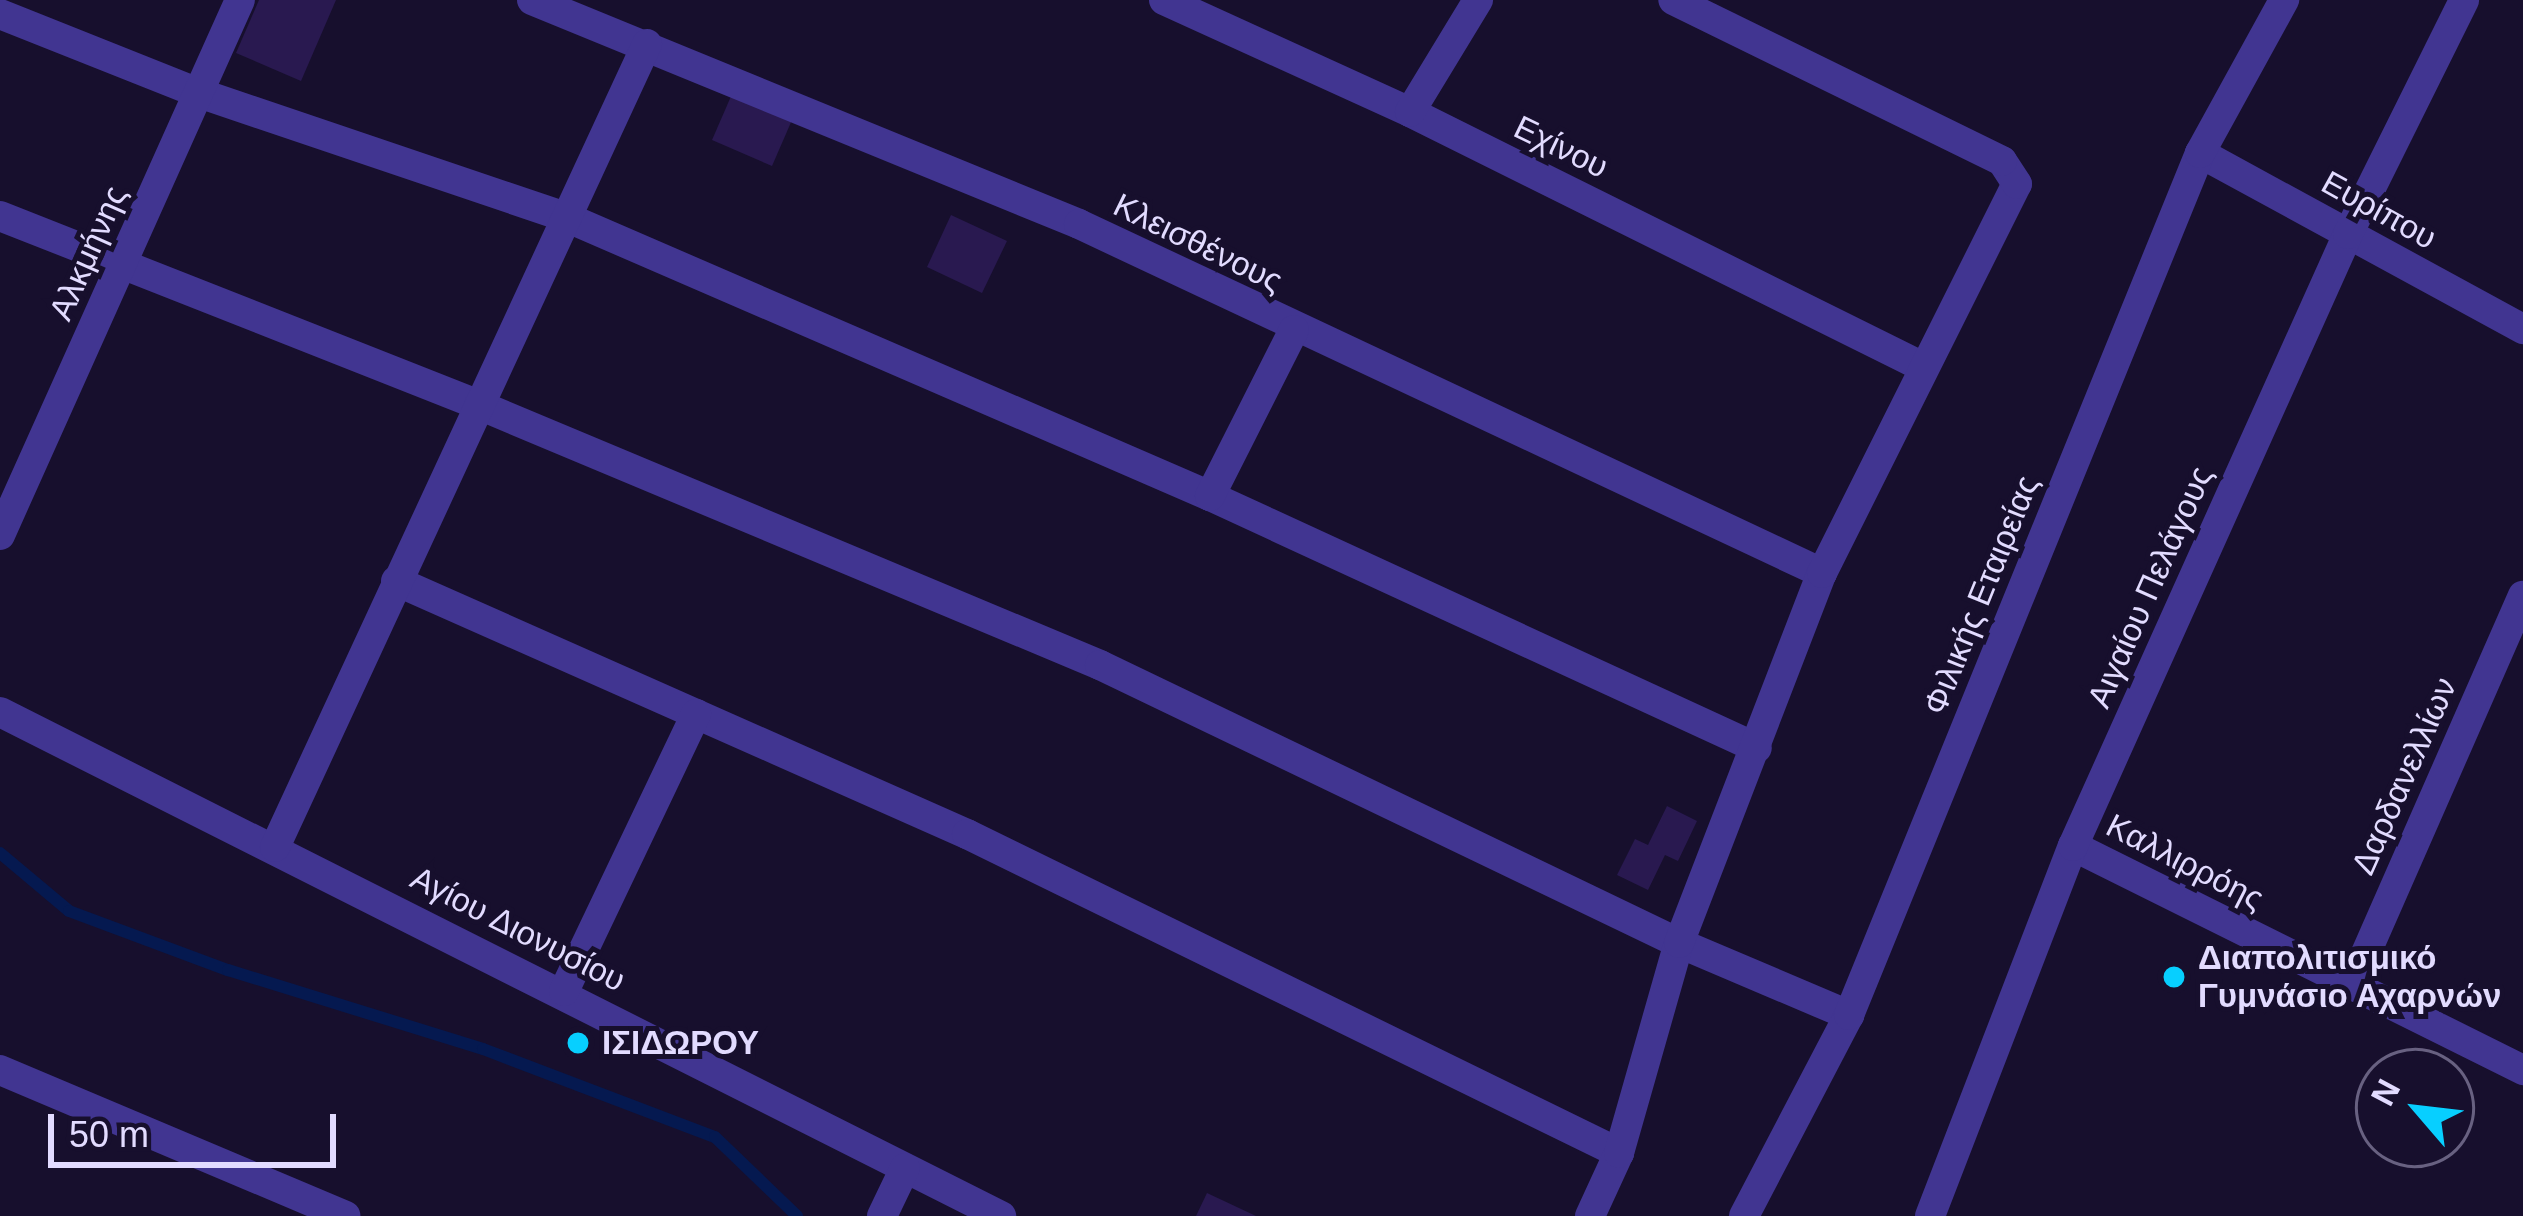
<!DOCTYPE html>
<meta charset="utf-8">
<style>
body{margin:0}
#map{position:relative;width:2523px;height:1216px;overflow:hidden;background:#170f2d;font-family:Arial,sans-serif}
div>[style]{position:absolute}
.stream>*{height:12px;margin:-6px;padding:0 6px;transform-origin:6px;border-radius:6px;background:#051950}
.building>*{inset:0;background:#291950}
.minor>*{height:30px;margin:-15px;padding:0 15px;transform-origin:15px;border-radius:15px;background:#413591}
.dots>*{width:33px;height:33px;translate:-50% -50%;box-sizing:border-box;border:6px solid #170f2d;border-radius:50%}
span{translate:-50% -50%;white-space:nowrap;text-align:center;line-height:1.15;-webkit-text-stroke:10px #170f2d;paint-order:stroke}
.street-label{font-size:33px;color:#e2dbff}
.poi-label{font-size:33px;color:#e2dbff;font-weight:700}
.left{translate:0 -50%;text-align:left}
.north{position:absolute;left:2355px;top:1048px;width:120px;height:120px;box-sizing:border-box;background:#170f2d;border:3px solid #686181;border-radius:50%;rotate:298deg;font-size:33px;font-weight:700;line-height:48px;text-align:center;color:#e2dbff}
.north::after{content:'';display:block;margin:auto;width:42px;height:54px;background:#07cfff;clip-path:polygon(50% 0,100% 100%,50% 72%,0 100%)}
.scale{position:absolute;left:48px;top:1114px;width:288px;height:54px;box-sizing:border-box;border:6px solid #e2dbff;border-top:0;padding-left:15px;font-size:36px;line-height:42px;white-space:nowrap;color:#e2dbff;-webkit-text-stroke:9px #170f2d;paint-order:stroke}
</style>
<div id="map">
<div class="stream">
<i style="left:0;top:853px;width:90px;rotate:40deg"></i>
<i style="left:69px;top:911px;width:170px;rotate:20.4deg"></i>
<i style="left:228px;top:970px;width:267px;rotate:17.2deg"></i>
<i style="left:483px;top:1049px;width:248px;rotate:20.8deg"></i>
<i style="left:715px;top:1137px;width:114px;rotate:43.9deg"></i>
</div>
<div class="building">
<i style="clip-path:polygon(259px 0,336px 0,301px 81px,236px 53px)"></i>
<i style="clip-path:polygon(732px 94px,792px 120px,772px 166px,712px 140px)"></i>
<i style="clip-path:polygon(951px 215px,1007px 241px,982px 293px,927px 267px)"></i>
<i style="clip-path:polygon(1667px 806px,1697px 821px,1678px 861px,1665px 855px,1648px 890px,1617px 875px,1635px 839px,1648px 845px)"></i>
<i style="clip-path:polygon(1207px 1193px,1256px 1216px,1196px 1216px)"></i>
</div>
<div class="minor">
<i style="left:532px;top:0;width:591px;rotate:22.27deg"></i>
<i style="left:1079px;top:224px;width:821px;rotate:25.16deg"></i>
<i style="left:1164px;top:0;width:270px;rotate:24.5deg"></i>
<i style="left:1410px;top:112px;width:573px;rotate:26.43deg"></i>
<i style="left:0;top:14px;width:214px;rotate:21.7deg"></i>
<i style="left:199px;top:93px;width:390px;rotate:18.7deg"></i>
<i style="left:568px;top:218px;width:700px;rotate:23.41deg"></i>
<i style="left:1210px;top:496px;width:602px;rotate:24.74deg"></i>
<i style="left:1410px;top:112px;width:131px;rotate:-58.7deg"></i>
<i style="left:2200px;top:153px;width:368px;rotate:28.6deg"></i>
<i style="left:0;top:216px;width:515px;rotate:21.53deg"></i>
<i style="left:479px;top:405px;width:673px;rotate:22.72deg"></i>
<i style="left:1100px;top:665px;width:642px;rotate:25.65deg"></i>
<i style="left:1679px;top:943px;width:185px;rotate:23deg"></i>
<i style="left:1210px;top:496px;width:186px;rotate:-63.2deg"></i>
<i style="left:0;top:535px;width:586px;rotate:-65.84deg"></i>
<i style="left:396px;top:581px;width:625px;rotate:23.9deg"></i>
<i style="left:967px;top:834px;width:726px;rotate:26.07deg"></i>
<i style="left:0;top:712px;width:1121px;rotate:26.73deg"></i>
<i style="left:2073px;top:846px;width:503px;rotate:26.46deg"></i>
<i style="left:275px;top:847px;width:885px;rotate:-65.14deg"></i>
<i style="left:2352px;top:985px;width:425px;rotate:-66.3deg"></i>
<i style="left:564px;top:991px;width:307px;rotate:-64.5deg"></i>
<i style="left:0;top:1070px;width:375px;rotate:22.9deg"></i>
<i style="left:882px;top:1216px;width:53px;rotate:-64.4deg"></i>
<i style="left:1590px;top:1216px;width:69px;rotate:-65.3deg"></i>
<i style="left:1619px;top:1153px;width:218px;rotate:-74.1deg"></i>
<i style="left:1679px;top:943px;width:397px;rotate:-68.9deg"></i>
<i style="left:1822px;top:573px;width:435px;rotate:-63.4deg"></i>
<i style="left:2017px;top:184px;width:27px;rotate:-123deg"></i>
<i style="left:2002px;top:161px;width:366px;rotate:-153.9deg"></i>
<i style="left:1744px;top:1216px;width:227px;rotate:-62.4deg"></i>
<i style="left:1849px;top:1015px;width:931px;rotate:-67.84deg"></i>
<i style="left:2200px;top:153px;width:175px;rotate:-61.2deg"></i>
<i style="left:1930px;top:1216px;width:397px;rotate:-68.9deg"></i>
<i style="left:2073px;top:846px;width:671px;rotate:-65.8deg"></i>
<i style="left:2348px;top:234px;width:261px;rotate:-63.6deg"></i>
</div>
<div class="dots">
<i style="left:2174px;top:977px;background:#07cfff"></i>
<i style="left:578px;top:1043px;background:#07cfff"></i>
</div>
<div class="street-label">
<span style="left:1561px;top:147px;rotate:26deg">Εχίνου</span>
<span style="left:2379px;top:210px;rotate:29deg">Ευρίπου</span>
<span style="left:1198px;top:243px;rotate:26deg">Κλεισθένους</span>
<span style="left:88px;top:253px;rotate:-66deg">Αλκμήνης</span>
<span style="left:2150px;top:587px;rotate:-66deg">Αιγαίου Πελάγους</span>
<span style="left:1981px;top:595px;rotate:-68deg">Φιλικής Εταιρείας</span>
<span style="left:2404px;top:776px;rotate:-66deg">Δαρδανελλίων</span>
<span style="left:2185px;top:862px;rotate:27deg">Καλλιρρόης</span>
<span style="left:518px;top:929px;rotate:27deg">Αγίου Διονυσίου</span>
</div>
<div class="poi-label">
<span class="left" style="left:2198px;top:977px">Διαπολιτισμικό<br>Γυμνάσιο Αχαρνών</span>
<span class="left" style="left:602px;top:1043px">ΙΣΙΔΩΡΟΥ</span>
</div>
<div class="north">N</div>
<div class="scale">50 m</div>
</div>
